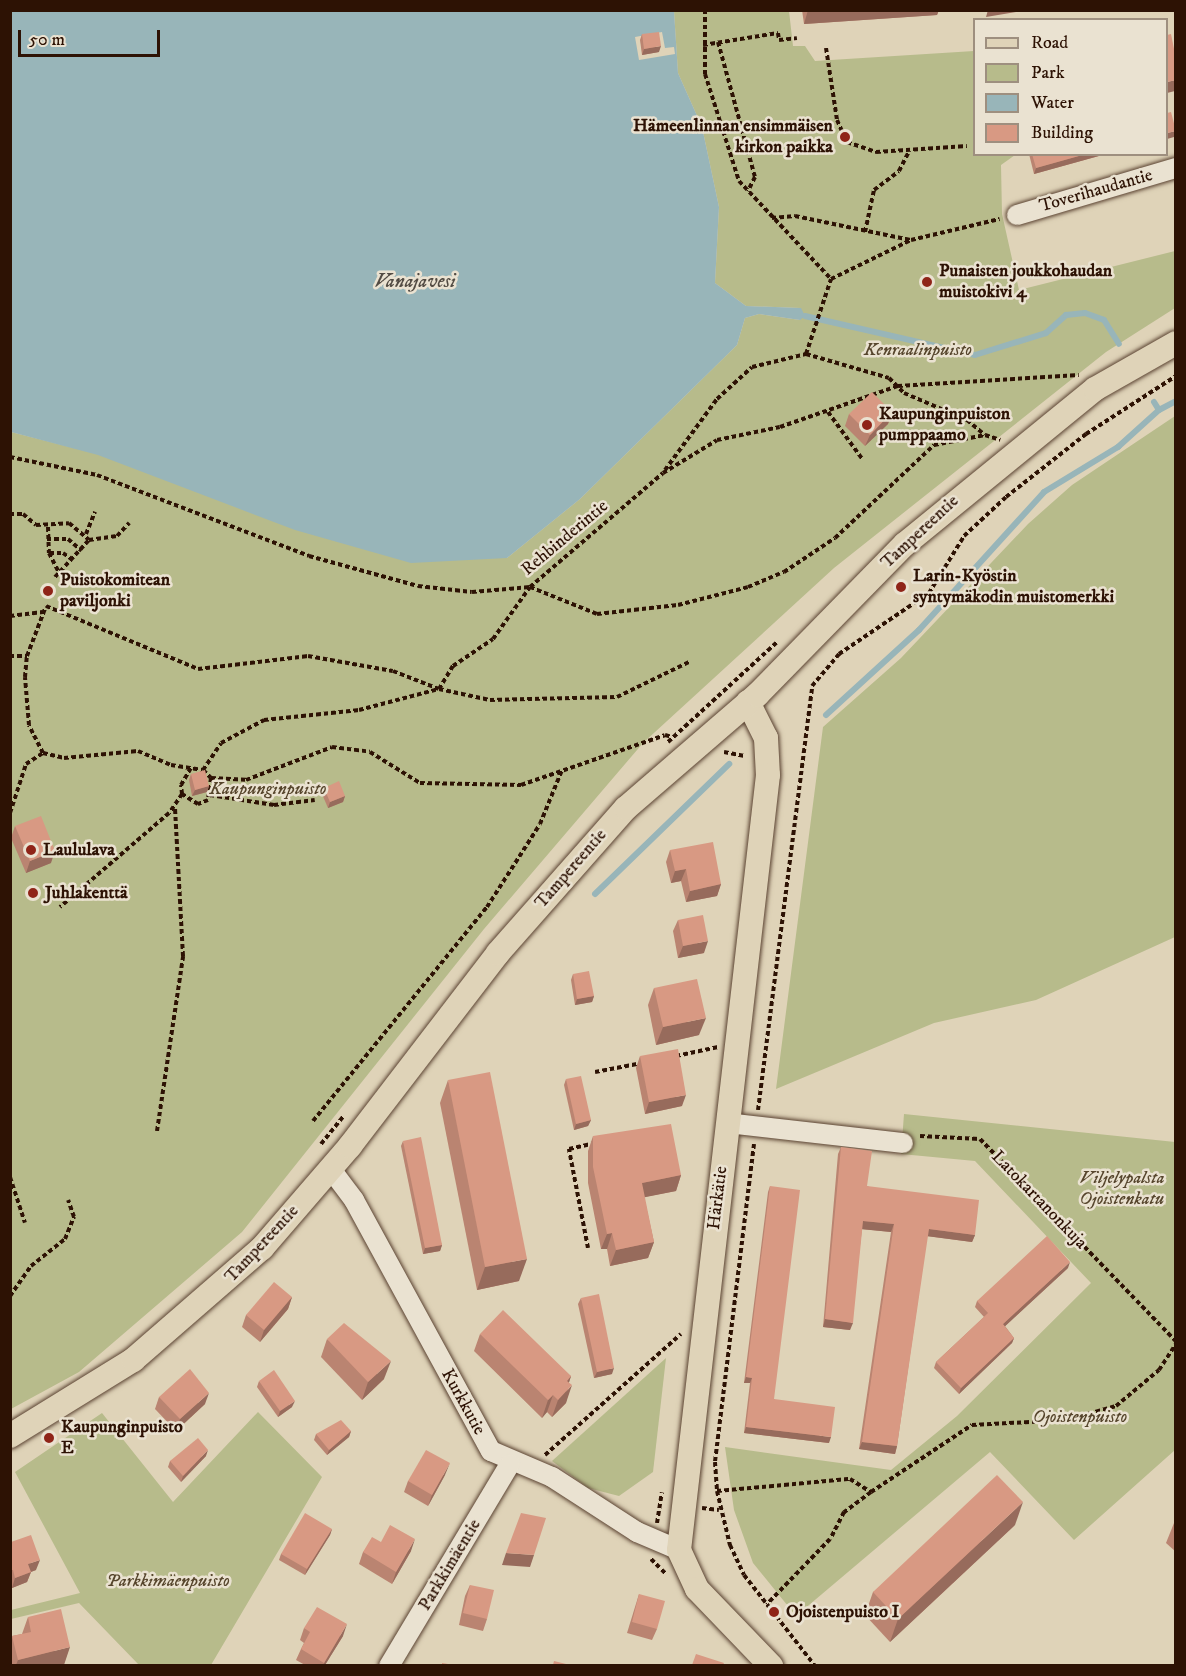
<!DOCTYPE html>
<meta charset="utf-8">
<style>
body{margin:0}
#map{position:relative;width:1186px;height:1676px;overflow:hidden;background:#dfd3b8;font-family:"IM FELL DW Pica",serif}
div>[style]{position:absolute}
.green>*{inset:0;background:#b7bb8b}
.water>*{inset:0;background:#98b5b9}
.pier>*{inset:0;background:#dfd3b8}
.stream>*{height:6px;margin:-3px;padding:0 3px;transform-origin:3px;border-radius:3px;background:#98b5b9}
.path>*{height:4px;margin-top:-2px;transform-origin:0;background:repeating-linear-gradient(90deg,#2d1204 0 4.5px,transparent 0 7.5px)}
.roads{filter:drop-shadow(0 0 2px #5a4231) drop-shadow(0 0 2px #5a4231)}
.minor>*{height:20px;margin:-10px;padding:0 10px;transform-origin:10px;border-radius:10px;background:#eae2d1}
.major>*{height:24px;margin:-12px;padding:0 12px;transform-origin:12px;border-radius:12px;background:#dfd3b8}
.wall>*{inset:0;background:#ba8471}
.shaded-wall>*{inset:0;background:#976b5c}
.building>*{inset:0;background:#d89983}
.dots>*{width:16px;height:16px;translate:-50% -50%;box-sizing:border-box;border:3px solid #eae2d1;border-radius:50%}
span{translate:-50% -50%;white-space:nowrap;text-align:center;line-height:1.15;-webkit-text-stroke:5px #eae2d1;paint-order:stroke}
.poi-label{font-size:18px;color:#2d1204;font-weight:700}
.right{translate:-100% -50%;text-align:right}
.left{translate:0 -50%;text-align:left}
.street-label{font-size:18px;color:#2d1204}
.park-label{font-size:18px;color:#56452c;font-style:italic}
.water-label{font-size:20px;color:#524b43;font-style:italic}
.frame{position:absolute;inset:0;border:12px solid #2d1204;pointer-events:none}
.legend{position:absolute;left:973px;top:18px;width:195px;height:138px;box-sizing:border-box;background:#eae2d1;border:2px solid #9e8f7f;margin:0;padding:8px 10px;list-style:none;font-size:18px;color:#2d1204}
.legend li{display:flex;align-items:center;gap:12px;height:30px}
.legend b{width:30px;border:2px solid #9e8f7f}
.scale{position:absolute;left:18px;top:30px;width:142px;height:27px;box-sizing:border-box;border:3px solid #2d1204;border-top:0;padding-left:8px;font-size:18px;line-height:21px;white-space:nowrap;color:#2d1204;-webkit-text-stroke:4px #eae2d1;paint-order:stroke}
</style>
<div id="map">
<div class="green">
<i style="clip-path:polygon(674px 11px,789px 11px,793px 46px,805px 46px,815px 61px,974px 51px,974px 154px,1015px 155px,1001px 165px,1002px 214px,1019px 290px,1175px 251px,1175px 308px,1106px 352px,834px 568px,643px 743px,484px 929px,242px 1232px,79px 1372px,11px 1409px,11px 432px,507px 558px,580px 499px,737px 345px,745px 318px,759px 314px,800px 320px,801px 308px,746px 306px,715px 283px,719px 207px,702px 127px,678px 73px)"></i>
<i style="clip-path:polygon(1175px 416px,1175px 937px,1036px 1000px,934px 1023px,776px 1089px,823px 727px,901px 658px,1028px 524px,1072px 485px)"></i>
<i style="clip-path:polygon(904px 1114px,1175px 1142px,1175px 1450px,1074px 1540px,990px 1452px,796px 1616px,753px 1563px,734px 1510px,725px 1447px,891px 1470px,957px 1416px,1091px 1283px,975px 1161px,901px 1154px)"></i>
<i style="clip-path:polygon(666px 1358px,653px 1472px,619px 1496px,588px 1488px,552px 1461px)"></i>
<i style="clip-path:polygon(258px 1412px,322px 1477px,211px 1665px,139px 1665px,79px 1603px,11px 1619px,11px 1610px,80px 1593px,15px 1472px,102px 1413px,173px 1502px)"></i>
</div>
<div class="water">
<i style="clip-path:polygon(10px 11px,674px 11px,678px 73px,702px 127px,719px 207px,715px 283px,746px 306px,801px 308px,805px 316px,800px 320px,759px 314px,745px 318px,737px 345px,580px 499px,507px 558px,411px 563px,295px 530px,98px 455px,11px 432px)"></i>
</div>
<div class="pier">
<i style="clip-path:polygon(662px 32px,665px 48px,674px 47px,675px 54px,639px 60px,635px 37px)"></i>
</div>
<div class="stream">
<i style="left:805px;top:316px;width:174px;rotate:12.9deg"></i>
<i style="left:975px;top:355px;width:74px;rotate:-17.2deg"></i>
<i style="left:1046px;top:333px;width:27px;rotate:-42deg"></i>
<i style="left:1066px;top:315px;width:19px;rotate:-6deg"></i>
<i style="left:1085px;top:313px;width:20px;rotate:20deg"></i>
<i style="left:1104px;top:320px;width:28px;rotate:58deg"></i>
<i style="left:1154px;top:402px;width:9px;rotate:58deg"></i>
<i style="left:1159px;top:410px;width:19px;rotate:-28deg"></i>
<i style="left:826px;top:715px;width:126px;rotate:-42.4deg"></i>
<i style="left:919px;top:630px;width:186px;rotate:-47.8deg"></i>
<i style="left:1044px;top:492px;width:87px;rotate:-31.3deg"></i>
<i style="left:1118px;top:447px;width:55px;rotate:-42.1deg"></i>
<i style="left:595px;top:894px;width:187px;rotate:-44.1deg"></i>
</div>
<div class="path">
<i style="left:705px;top:10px;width:64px;rotate:90deg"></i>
<i style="left:705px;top:74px;width:112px;rotate:72.4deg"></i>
<i style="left:739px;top:181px;width:134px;rotate:46.8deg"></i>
<i style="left:718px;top:42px;width:140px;rotate:74.7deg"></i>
<i style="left:755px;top:177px;width:16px;rotate:117deg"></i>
<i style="left:703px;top:45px;width:76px;rotate:-9.1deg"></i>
<i style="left:778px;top:33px;width:7px;rotate:82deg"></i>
<i style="left:779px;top:40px;width:18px;rotate:-6deg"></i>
<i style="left:826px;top:48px;width:73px;rotate:81.3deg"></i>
<i style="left:837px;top:120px;width:24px;rotate:66deg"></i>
<i style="left:847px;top:142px;width:31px;rotate:19deg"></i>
<i style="left:876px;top:152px;width:91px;rotate:-3.8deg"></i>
<i style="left:772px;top:218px;width:23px;rotate:-5deg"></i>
<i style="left:795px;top:216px;width:118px;rotate:11.7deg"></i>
<i style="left:911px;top:240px;width:91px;rotate:-13.3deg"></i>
<i style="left:865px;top:232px;width:43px;rotate:-77.9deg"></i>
<i style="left:874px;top:190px;width:31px;rotate:-37deg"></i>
<i style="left:899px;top:171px;width:22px;rotate:-63deg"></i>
<i style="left:806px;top:354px;width:86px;rotate:16.1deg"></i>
<i style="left:889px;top:378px;width:21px;rotate:45deg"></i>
<i style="left:904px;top:393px;width:69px;rotate:23.2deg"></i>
<i style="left:967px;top:420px;width:23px;rotate:40deg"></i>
<i style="left:828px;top:412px;width:59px;rotate:53.9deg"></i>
<i style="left:10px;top:457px;width:89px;rotate:11.7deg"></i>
<i style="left:97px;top:475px;width:227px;rotate:20.9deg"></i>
<i style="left:309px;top:556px;width:113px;rotate:15.4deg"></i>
<i style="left:418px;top:586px;width:54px;rotate:6.3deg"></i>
<i style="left:472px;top:592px;width:58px;rotate:-4.9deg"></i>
<i style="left:530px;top:587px;width:175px;rotate:-40.6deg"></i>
<i style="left:663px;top:473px;width:63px;rotate:-31.4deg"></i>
<i style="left:717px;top:440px;width:64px;rotate:-11.7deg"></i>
<i style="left:780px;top:427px;width:125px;rotate:-19.2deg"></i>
<i style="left:898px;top:386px;width:181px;rotate:-3.5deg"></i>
<i style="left:665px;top:470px;width:88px;rotate:-53.8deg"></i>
<i style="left:717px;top:399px;width:47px;rotate:-42.4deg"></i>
<i style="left:752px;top:367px;width:56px;rotate:-13.5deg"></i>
<i style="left:806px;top:354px;width:79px;rotate:-71.6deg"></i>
<i style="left:831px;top:279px;width:89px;rotate:-26deg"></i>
<i style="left:10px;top:514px;width:13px"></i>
<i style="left:23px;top:514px;width:17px;rotate:40deg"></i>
<i style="left:36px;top:525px;width:33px;rotate:-3deg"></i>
<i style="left:69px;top:523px;width:26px;rotate:40deg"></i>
<i style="left:89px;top:540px;width:28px;rotate:-8deg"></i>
<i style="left:117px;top:536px;width:18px;rotate:-47deg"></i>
<i style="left:48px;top:527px;width:26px;rotate:88deg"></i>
<i style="left:49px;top:553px;width:20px;rotate:63deg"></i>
<i style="left:86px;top:534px;width:24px;rotate:-68deg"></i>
<i style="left:47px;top:539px;width:21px"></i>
<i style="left:68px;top:539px;width:18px;rotate:41deg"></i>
<i style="left:49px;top:553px;width:14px"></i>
<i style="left:63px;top:553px;width:14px;rotate:36deg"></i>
<i style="left:55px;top:577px;width:50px;rotate:-47.4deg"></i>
<i style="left:10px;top:616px;width:33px;rotate:-7deg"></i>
<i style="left:10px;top:656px;width:17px"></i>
<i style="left:668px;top:742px;width:148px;rotate:-42.5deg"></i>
<i style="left:724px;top:752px;width:21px;rotate:11deg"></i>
<i style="left:43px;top:753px;width:31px;rotate:-117deg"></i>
<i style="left:29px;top:725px;width:48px;rotate:-94.8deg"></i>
<i style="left:25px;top:677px;width:21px;rotate:-85deg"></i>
<i style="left:27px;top:656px;width:53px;rotate:-69.2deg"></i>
<i style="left:46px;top:606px;width:165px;rotate:22.5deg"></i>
<i style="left:198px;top:669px;width:111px;rotate:-6.7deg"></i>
<i style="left:308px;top:656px;width:86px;rotate:10deg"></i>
<i style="left:393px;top:671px;width:49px;rotate:21.4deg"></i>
<i style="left:439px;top:689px;width:52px;rotate:12.2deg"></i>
<i style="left:490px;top:700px;width:127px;rotate:-1.4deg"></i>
<i style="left:617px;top:697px;width:80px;rotate:-25.9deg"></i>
<i style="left:203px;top:770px;width:32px;rotate:-56deg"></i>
<i style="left:221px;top:743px;width:49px;rotate:-28.1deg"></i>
<i style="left:264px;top:720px;width:96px;rotate:-6deg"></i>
<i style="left:359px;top:710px;width:83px;rotate:-14.7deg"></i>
<i style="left:439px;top:689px;width:27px;rotate:-59deg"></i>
<i style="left:453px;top:666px;width:48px;rotate:-34deg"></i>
<i style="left:493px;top:639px;width:64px;rotate:-54.6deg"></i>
<i style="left:530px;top:587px;width:72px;rotate:21.9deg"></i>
<i style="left:597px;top:614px;width:81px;rotate:-6.3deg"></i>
<i style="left:678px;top:605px;width:72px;rotate:-14.4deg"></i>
<i style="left:748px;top:587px;width:39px;rotate:-23deg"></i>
<i style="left:784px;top:572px;width:61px;rotate:-33.7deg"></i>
<i style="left:835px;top:538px;width:136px;rotate:-43.2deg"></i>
<i style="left:934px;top:445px;width:52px;rotate:-11.1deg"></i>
<i style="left:985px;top:435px;width:16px;rotate:18deg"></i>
<i style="left:211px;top:778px;width:35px;rotate:3deg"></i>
<i style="left:246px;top:780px;width:92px;rotate:-21deg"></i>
<i style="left:332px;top:747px;width:38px;rotate:7deg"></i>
<i style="left:370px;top:752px;width:59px;rotate:31.8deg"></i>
<i style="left:420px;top:783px;width:101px;rotate:1.1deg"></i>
<i style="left:521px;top:785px;width:152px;rotate:-19.1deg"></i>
<i style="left:665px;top:735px;width:7px;rotate:16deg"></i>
<i style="left:182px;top:794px;width:9px;rotate:-96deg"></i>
<i style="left:181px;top:785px;width:20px;rotate:-60deg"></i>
<i style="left:210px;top:795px;width:65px;rotate:8.9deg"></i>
<i style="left:274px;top:805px;width:41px;rotate:-7deg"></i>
<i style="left:10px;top:813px;width:52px;rotate:-71.9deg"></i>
<i style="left:26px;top:764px;width:20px;rotate:-33deg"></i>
<i style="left:43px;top:753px;width:22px;rotate:13deg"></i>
<i style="left:64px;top:758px;width:74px;rotate:-5.4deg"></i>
<i style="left:138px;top:751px;width:36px;rotate:23deg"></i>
<i style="left:171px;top:765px;width:32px;rotate:9deg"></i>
<i style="left:203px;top:770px;width:11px;rotate:45deg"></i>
<i style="left:211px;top:778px;width:22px;rotate:98deg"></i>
<i style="left:208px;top:800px;width:11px;rotate:158deg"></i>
<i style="left:198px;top:804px;width:19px;rotate:-148deg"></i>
<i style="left:182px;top:794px;width:23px;rotate:124deg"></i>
<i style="left:169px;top:813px;width:144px;rotate:139.2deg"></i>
<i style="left:676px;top:1056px;width:43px;rotate:-12.1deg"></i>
<i style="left:595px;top:1072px;width:48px;rotate:-10.8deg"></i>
<i style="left:758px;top:1110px;width:427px;rotate:-82.7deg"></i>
<i style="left:812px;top:686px;width:42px;rotate:-49.8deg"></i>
<i style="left:839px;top:654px;width:109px;rotate:-34.1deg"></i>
<i style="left:929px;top:593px;width:67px;rotate:-58.4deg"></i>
<i style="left:964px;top:536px;width:57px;rotate:-42.9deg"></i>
<i style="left:1006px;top:497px;width:102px;rotate:-38.2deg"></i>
<i style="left:1086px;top:434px;width:107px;rotate:-32.8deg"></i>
<i style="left:313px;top:1121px;width:276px;rotate:-50.9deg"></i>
<i style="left:487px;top:907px;width:98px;rotate:-57.4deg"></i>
<i style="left:540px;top:824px;width:58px;rotate:-67.8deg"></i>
<i style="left:157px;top:1131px;width:177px;rotate:-81.5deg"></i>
<i style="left:183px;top:956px;width:150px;rotate:-93.1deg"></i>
<i style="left:920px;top:1136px;width:60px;rotate:2.9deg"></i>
<i style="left:980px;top:1139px;width:281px;rotate:45.9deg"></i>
<i style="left:321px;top:1144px;width:35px;rotate:-51deg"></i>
<i style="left:754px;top:1144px;width:320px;rotate:97deg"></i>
<i style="left:715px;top:1462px;width:29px;rotate:86deg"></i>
<i style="left:717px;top:1491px;width:56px;rotate:76.5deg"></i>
<i style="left:730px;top:1545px;width:33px;rotate:65deg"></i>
<i style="left:744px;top:1575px;width:115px;rotate:52deg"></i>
<i style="left:10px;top:1177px;width:48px;rotate:71.9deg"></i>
<i style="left:588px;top:1248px;width:101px;rotate:-100.9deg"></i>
<i style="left:569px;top:1149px;width:27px;rotate:-13deg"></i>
<i style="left:10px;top:1296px;width:37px;rotate:-55deg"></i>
<i style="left:31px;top:1266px;width:43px;rotate:-38.5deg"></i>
<i style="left:65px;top:1239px;width:24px;rotate:-68deg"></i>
<i style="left:74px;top:1217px;width:18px;rotate:-109deg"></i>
<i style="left:545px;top:1455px;width:182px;rotate:-41.7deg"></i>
<i style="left:717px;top:1491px;width:134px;rotate:-5.2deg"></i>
<i style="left:850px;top:1479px;width:25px;rotate:32deg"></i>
<i style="left:871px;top:1492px;width:34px;rotate:143deg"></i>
<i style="left:844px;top:1512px;width:30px;rotate:117deg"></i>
<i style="left:830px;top:1539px;width:91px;rotate:134.1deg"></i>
<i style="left:871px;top:1492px;width:121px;rotate:-33.6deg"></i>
<i style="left:972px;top:1425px;width:95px;rotate:-3deg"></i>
<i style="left:1067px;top:1420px;width:51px;rotate:-15.9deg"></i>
<i style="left:1116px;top:1406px;width:56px;rotate:-39.9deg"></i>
<i style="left:1159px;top:1370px;width:31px;rotate:-57deg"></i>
<i style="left:702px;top:1508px;width:17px;rotate:7deg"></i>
<i style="left:657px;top:1523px;width:31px;rotate:-81deg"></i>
<i style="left:651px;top:1559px;width:20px;rotate:45deg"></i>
</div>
<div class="roads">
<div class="minor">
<i style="left:1017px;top:215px;width:166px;rotate:-16.5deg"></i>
<i style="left:727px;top:1123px;width:177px;rotate:6.5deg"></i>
<i style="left:330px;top:1168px;width:40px;rotate:53deg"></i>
<i style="left:354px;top:1200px;width:286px;rotate:61.4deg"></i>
<i style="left:491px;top:1451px;width:66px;rotate:23.1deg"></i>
<i style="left:552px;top:1477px;width:101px;rotate:32.9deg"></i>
<i style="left:637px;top:1532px;width:46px;rotate:23.2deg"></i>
<i style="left:389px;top:1666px;width:235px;rotate:-59.1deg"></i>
</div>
<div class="major">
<i style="left:748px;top:702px;width:40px;rotate:63.4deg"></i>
<i style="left:766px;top:738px;width:37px;rotate:87deg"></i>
<i style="left:768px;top:775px;width:780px;rotate:96.55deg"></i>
<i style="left:679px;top:1550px;width:43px;rotate:65.2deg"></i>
<i style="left:697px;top:1589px;width:107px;rotate:46.1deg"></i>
<i style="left:10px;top:1436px;width:145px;rotate:-31.7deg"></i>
<i style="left:133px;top:1360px;width:171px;rotate:-41deg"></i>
<i style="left:262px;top:1248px;width:135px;rotate:-49.2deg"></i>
<i style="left:350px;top:1146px;width:243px;rotate:-52.5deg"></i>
<i style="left:498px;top:953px;width:193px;rotate:-48.6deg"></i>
<i style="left:626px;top:808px;width:173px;rotate:-40.8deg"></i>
<i style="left:757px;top:695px;width:211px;rotate:-45.6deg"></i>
<i style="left:905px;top:544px;width:245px;rotate:-39.2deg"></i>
<i style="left:1095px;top:389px;width:93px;rotate:-29.6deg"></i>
</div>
</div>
<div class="wall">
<i style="clip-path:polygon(802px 10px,939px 10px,937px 15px,804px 24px)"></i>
<i style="clip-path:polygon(642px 34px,659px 52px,642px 55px,640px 40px)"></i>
<i style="clip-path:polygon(1029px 154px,1106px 154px,1034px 174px)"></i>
<i style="clip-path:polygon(892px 412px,888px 424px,865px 446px,845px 426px,849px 414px)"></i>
<i style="clip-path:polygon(191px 774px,209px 786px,207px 792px,192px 796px,189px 780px)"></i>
<i style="clip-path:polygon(324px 788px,345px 796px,343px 802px,328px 808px,322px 794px)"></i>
<i style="clip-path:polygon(15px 826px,51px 863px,26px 873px,11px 838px)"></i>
<i style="clip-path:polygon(670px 850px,721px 884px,717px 896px,686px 902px,681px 881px,671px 883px,666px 862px)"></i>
<i style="clip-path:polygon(678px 920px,704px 953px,678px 958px,673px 931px)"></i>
<i style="clip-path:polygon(573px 974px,594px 996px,592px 1002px,575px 1005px,571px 980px)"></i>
<i style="clip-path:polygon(654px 988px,699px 1035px,656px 1045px,648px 1005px)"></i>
<i style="clip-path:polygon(640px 1056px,682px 1106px,645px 1114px,636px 1068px)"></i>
<i style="clip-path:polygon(566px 1079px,591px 1120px,588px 1126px,574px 1130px,564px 1085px)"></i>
<i style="clip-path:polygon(448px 1080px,519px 1281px,477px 1290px,440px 1103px)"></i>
<i style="clip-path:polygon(593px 1136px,681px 1175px,676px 1191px,644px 1197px,654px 1242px,648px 1258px,610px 1266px,607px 1249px,601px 1249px,588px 1183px,588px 1151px)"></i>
<i style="clip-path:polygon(403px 1141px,442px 1245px,440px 1251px,423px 1254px,401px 1146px)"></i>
<i style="clip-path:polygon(841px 1147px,867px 1186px,975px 1235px,972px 1242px,927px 1236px,897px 1446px,895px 1454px,859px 1449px,891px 1232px,862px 1229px,850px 1330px,823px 1327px,838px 1154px)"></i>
<i style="clip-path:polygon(770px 1186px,774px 1399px,829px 1443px,744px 1433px,750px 1383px,744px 1383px,768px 1192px)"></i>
<i style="clip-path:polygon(1068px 1268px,1005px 1326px,1014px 1338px,1012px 1343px,959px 1394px,934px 1368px,936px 1362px,984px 1317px,975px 1307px,977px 1301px)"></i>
<i style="clip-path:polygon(292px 1297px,288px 1309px,260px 1342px,242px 1327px,246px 1315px)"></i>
<i style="clip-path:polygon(581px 1298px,612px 1374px,594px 1378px,578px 1304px)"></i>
<i style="clip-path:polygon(480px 1334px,571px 1376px,569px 1382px,566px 1403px,552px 1417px,547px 1412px,542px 1418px,474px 1351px)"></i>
<i style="clip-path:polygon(327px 1339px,384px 1379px,362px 1400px,321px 1357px)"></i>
<i style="clip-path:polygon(259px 1381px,292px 1407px,278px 1417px,257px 1387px)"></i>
<i style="clip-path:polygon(159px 1397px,205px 1404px,176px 1431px,155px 1409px)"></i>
<i style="clip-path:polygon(351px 1431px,349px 1437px,327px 1455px,314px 1440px,316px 1434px)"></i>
<i style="clip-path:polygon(206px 1456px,181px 1482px,168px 1467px,170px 1461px)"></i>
<i style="clip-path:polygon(445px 1475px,428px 1506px,404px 1492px,408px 1481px)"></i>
<i style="clip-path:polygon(1176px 1518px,1176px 1552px,1166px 1543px)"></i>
<i style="clip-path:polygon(1015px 1525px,890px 1642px,865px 1615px,873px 1592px)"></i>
<i style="clip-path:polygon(332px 1529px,330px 1535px,305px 1575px,279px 1560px,281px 1554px)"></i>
<i style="clip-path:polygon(10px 1540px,11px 1542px,36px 1570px,31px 1572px,27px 1582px,12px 1588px,10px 1584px)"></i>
<i style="clip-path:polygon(381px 1542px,411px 1551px,392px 1584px,359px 1564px,363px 1552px)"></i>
<i style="clip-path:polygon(470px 1585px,487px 1619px,483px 1631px,459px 1625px,465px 1596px)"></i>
<i style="clip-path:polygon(639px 1594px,657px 1629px,652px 1640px,627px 1633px)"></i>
<i style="clip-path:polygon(28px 1617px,64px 1665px,10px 1665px,10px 1642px,12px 1636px,22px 1634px)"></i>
<i style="clip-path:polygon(304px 1628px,343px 1636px,325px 1665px,305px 1665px,296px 1660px,301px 1649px,304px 1643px,300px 1640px)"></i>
</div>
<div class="shaded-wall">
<i style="clip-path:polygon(808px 10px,939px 10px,937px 15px,804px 24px)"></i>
<i style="clip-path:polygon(988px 10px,1016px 10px,1016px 12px,986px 17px)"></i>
<i style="clip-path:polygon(661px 46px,659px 52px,642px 55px,644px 49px)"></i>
<i style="clip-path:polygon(1176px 80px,1175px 91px,1167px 93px,1167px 82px)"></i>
<i style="clip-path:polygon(1176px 131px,1174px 137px,1167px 139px,1167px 133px)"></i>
<i style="clip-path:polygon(1086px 154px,1106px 154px,1034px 174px,1036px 168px)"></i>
<i style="clip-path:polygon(892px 412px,888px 424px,865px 446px,870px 435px)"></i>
<i style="clip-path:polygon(209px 786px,207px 792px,192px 796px,195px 790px)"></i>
<i style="clip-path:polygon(345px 796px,343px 802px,328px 808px,330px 802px)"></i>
<i style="clip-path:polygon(55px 851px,51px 863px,26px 873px,30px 861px)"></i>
<i style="clip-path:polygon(686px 869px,681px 881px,671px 883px,675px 871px)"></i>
<i style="clip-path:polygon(721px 884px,717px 896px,686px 902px,690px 891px)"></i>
<i style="clip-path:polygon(708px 941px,704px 953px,678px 958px,683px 946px)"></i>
<i style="clip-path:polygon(594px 996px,592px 1002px,575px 1005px,577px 999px)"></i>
<i style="clip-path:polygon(706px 1018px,699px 1035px,656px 1045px,663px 1027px)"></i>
<i style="clip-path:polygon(686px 1095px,682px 1106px,645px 1114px,649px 1102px)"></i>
<i style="clip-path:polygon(591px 1120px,588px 1126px,574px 1130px,576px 1124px)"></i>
<i style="clip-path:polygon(681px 1175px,676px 1191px,636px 1199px,642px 1183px)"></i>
<i style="clip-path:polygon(863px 1221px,894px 1224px,891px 1232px,860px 1229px)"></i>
<i style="clip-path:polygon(929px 1229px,975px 1235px,972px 1242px,926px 1236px)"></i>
<i style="clip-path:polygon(612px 1233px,607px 1249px,601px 1249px,607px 1234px)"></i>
<i style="clip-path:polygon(654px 1242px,648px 1258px,610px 1266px,616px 1250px)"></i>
<i style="clip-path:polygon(442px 1245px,440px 1251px,423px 1254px,425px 1248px)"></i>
<i style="clip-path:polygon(527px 1259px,519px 1281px,477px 1290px,485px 1267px)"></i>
<i style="clip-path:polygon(1070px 1262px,1068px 1268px,1001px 1330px,1003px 1324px)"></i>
<i style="clip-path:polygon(292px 1297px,288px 1309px,260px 1342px,264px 1330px)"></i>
<i style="clip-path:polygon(825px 1319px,853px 1323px,850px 1330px,823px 1327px)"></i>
<i style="clip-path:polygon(1014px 1338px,1012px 1343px,959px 1394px,961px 1388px)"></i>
<i style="clip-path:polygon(391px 1361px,384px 1379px,362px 1400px,368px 1382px)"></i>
<i style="clip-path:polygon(614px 1368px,612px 1374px,594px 1378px,597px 1372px)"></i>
<i style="clip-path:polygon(571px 1376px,566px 1392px,572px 1385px,566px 1403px,552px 1417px,558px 1400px,567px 1381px)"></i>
<i style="clip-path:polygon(746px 1377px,752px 1378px,750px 1383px,744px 1383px)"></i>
<i style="clip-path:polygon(209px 1393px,205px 1404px,176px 1431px,180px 1419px)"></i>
<i style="clip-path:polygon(553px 1395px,547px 1412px,542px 1418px,548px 1400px)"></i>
<i style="clip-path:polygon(295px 1401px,292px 1407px,278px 1417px,280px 1411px)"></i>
<i style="clip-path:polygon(746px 1427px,831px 1437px,829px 1443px,744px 1433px)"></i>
<i style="clip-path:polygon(351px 1431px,349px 1437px,327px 1455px,329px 1450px)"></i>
<i style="clip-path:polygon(862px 1442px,897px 1446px,895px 1454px,859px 1449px)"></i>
<i style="clip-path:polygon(208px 1450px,206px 1456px,181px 1482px,183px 1476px)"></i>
<i style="clip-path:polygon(450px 1463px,445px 1475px,428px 1506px,432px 1495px)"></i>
<i style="clip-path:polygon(1023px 1502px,1015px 1525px,890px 1642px,898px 1619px)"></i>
<i style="clip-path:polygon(332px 1529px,330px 1535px,305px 1575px,307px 1569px)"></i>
<i style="clip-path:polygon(415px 1539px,411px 1551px,392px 1584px,396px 1572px)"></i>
<i style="clip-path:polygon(506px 1553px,534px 1555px,530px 1567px,502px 1565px)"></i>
<i style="clip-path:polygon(40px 1560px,36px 1570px,25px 1574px,28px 1564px)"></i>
<i style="clip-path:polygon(31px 1572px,27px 1582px,12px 1588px,15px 1578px)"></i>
<i style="clip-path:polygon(347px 1624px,343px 1636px,325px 1665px,323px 1665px)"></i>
<i style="clip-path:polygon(70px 1647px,64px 1665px,16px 1665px,18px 1660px)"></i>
</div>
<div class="building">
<i style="clip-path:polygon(659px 32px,661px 46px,644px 49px,642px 34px)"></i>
<i style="clip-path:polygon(1171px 34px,1176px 59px,1176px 80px,1167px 82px,1167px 35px)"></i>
<i style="clip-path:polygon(1171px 112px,1176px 131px,1167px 133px,1167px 113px)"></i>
<i style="clip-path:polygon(1032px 154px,1086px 154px,1036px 168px)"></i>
<i style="clip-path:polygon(872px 392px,892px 412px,870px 435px,849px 414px)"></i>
<i style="clip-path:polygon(205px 770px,209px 786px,195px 790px,191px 774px)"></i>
<i style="clip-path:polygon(339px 781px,345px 796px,330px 802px,324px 788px)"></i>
<i style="clip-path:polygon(41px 816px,55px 851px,30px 861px,15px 826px)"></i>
<i style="clip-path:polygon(713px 842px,721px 884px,690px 891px,686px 869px,675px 871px,670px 850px)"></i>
<i style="clip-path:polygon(703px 915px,708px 941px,683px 946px,678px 920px)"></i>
<i style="clip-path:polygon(589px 971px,594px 996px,577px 999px,573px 974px)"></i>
<i style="clip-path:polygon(697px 979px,706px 1018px,663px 1027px,654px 988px)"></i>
<i style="clip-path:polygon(678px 1049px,686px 1095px,649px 1102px,640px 1056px)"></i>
<i style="clip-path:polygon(490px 1072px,527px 1259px,485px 1267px,448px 1080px)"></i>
<i style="clip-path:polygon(581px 1076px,591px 1120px,576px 1124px,566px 1079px)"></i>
<i style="clip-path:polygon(671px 1124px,681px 1175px,642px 1183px,654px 1242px,616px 1250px,612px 1233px,607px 1234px,593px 1167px,593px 1136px)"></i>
<i style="clip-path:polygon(421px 1137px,442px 1245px,425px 1248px,403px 1141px)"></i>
<i style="clip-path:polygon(841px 1147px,872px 1151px,867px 1186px,979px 1200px,975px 1235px,929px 1229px,897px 1446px,862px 1442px,894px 1224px,863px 1221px,853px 1323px,825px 1319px)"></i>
<i style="clip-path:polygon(770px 1186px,800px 1190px,774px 1399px,835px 1407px,831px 1437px,746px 1427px,752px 1378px,746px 1377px)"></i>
<i style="clip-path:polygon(1047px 1236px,1070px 1262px,1003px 1324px,1014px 1338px,961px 1388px,936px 1362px,988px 1313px,977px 1301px)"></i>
<i style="clip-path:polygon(274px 1282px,292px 1297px,264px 1330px,246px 1315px)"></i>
<i style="clip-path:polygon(599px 1294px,614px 1368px,597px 1372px,581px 1298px)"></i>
<i style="clip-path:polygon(503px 1310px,571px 1376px,567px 1381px,572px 1385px,558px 1400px,553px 1395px,548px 1400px,480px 1334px)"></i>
<i style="clip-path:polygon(344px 1323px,391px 1361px,368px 1382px,327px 1339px)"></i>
<i style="clip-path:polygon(190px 1369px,209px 1393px,180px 1419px,159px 1397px)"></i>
<i style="clip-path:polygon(274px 1370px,295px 1401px,280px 1411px,259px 1381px)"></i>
<i style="clip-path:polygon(341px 1420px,351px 1431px,329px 1450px,316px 1434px)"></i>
<i style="clip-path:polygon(198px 1438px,208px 1450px,183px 1476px,170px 1461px)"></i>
<i style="clip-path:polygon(426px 1450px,450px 1463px,432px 1495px,408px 1481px)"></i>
<i style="clip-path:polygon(997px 1475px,1023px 1502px,898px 1619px,873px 1592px)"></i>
<i style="clip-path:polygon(305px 1513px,332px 1529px,307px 1569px,281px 1554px)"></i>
<i style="clip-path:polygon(521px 1513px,546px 1518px,534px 1555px,506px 1553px)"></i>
<i style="clip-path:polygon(390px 1525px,415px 1539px,396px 1572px,363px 1552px,372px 1537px,381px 1542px)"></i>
<i style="clip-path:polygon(31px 1535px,40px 1560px,28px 1564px,31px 1572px,15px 1578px,13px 1570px,10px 1570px,10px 1540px,11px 1542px)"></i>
<i style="clip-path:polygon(470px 1585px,494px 1590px,487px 1619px,463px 1613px)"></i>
<i style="clip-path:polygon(639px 1594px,665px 1601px,657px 1629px,632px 1622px)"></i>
<i style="clip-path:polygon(317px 1607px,347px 1624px,324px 1663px,301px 1649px,310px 1632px,304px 1628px)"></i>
<i style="clip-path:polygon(61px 1609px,70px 1647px,18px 1660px,12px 1636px,31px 1632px,28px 1617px)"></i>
<i style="clip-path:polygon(696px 1654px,724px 1663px,723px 1665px,692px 1665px)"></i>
<i style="clip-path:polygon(554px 1661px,570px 1665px,553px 1665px)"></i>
<i style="clip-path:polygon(442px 1663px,454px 1665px,442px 1665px)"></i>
</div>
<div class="dots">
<i style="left:845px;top:137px;background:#8f2418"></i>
<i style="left:927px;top:282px;background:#8f2418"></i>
<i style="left:867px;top:425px;background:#8f2418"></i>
<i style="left:901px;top:587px;background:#8f2418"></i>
<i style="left:48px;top:591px;background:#8f2418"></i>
<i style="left:31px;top:850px;background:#8f2418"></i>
<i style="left:33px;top:893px;background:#8f2418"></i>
<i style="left:49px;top:1438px;background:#8f2418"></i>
<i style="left:774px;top:1612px;background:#8f2418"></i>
</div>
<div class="poi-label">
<span class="right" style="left:833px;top:137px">Hämeenlinnan ensimmäisen<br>kirkon paikka</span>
<span class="left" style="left:939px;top:282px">Punaisten joukkohaudan<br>muistokivi 4</span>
<span class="left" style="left:879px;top:425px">Kaupunginpuiston<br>pumppaamo</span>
<span class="left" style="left:913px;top:587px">Larin-Kyöstin<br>syntymäkodin muistomerkki</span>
<span class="left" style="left:60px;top:591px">Puistokomitean<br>paviljonki</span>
<span class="left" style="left:43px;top:850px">Laululava</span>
<span class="left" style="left:45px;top:893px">Juhlakenttä</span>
<span class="left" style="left:61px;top:1438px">Kaupunginpuisto<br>E</span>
<span class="left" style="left:786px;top:1612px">Ojoistenpuisto I</span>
</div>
<div class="street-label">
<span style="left:1096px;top:191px;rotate:-16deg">Toverihaudantie</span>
<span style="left:920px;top:532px;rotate:-43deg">Tampereentie</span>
<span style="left:565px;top:538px;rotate:-40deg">Rehbinderintie</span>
<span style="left:571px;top:869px;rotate:-49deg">Tampereentie</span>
<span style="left:718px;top:1198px;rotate:-83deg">Härkätie</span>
<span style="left:1039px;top:1200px;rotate:46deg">Latokartanonkuja</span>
<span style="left:262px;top:1244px;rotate:-47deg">Tampereentie</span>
<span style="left:463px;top:1402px;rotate:61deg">Kurkkutie</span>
<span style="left:450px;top:1565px;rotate:-59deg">Parkkimäentie</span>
</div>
<div class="park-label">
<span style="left:918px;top:350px">Kenraalinpuisto</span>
<span style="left:268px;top:789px">Kaupunginpuisto</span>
<span style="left:1122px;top:1189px">Viljelypalsta<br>Ojoistenkatu</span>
<span style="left:1080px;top:1417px">Ojoistenpuisto</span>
<span style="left:168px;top:1581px">Parkkimäenpuisto</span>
</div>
<div class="water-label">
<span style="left:415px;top:281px">Vanajavesi</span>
</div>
<div class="frame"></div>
<ul class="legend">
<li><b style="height:8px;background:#dfd3b8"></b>Road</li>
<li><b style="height:16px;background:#b7bb8b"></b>Park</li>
<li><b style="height:16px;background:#98b5b9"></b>Water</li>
<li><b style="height:16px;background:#d89983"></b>Building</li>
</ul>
<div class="scale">50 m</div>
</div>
